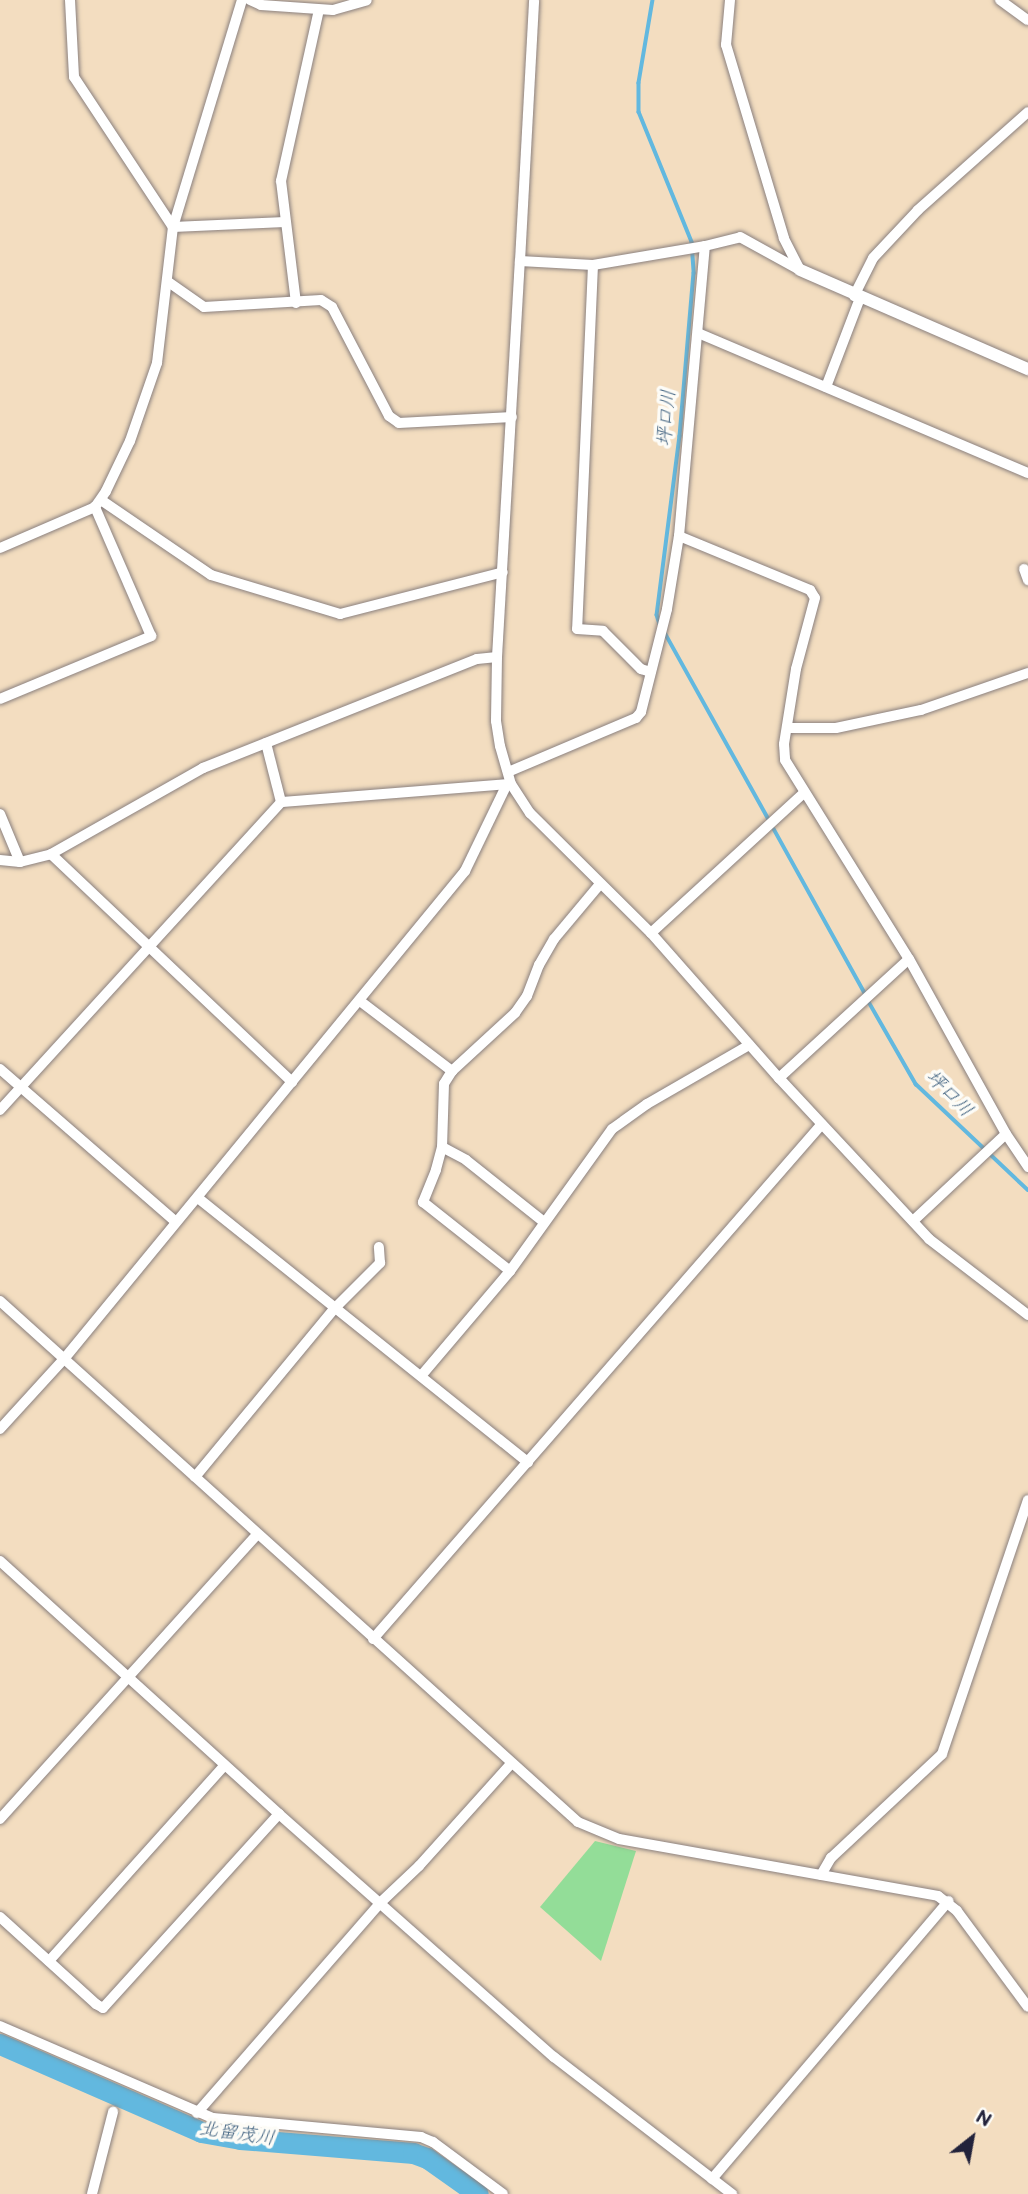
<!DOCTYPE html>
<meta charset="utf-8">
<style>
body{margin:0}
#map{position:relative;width:1028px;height:2194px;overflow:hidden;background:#f3ddc0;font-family:"Balsamiq Sans","Klee One",sans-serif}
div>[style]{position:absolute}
.green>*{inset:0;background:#93dd98}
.stream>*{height:3.5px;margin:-1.75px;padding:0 1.75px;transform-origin:1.75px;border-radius:1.75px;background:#62b8df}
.river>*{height:21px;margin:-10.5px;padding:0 10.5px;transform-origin:10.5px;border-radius:10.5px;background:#62b8df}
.roads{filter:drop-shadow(0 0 2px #8a807e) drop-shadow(0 0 2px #8a807e)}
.minor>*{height:10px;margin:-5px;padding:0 5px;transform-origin:5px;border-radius:5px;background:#fff}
.tertiary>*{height:12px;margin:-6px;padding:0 6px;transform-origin:6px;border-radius:6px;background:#fff}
span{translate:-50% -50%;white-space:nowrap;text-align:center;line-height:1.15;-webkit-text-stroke:7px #fdfcf7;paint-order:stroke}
.water-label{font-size:19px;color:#3c5e7d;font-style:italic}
.north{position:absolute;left:937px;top:2103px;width:70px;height:70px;-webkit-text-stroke:5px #fdfcf7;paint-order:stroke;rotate:31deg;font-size:19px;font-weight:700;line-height:28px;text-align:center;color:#22223b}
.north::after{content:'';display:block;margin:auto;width:24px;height:32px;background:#22223b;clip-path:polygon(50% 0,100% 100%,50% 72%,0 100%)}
</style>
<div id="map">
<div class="green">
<i style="clip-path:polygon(595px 1841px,636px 1851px,601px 1961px,540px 1907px)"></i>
</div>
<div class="stream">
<i style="left:653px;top:0;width:84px;rotate:99.6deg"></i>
<i style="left:639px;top:83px;width:29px;rotate:90deg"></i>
<i style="left:639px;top:112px;width:140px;rotate:67.8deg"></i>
<i style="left:692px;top:242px;width:31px;rotate:86deg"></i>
<i style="left:694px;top:273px;width:164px;rotate:94.9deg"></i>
<i style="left:680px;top:436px;width:180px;rotate:97.3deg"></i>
<i style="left:657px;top:615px;width:9px;rotate:72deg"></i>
<i style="left:664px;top:631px;width:216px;rotate:60.9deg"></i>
<i style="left:774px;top:829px;width:188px;rotate:61deg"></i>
<i style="left:869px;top:1002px;width:95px;rotate:60.2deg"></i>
<i style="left:916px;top:1084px;width:154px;rotate:43.4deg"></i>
</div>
<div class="river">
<i style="left:0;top:2044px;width:219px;rotate:23.6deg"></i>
<i style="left:201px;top:2132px;width:40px;rotate:10deg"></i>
<i style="left:240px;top:2139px;width:174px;rotate:4.6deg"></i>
<i style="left:413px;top:2153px;width:15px;rotate:20deg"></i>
<i style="left:427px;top:2158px;width:62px;rotate:35.2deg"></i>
</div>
<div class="roads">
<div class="minor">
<i style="left:70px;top:0;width:77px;rotate:87deg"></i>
<i style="left:74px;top:77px;width:180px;rotate:56.6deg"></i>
<i style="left:173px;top:227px;width:112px;rotate:-2.6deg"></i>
<i style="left:250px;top:0;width:12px;rotate:24deg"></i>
<i style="left:261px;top:5px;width:72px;rotate:4deg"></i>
<i style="left:333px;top:10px;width:35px;rotate:-16deg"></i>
<i style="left:1000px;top:0;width:34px;rotate:36deg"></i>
<i style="left:520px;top:261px;width:261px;rotate:-86.9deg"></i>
<i style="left:593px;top:265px;width:364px;rotate:92.5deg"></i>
<i style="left:577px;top:629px;width:26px;rotate:4deg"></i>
<i style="left:603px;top:631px;width:54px;rotate:45deg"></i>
<i style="left:641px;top:669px;width:10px;rotate:17deg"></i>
<i style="left:167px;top:281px;width:45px;rotate:35.1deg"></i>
<i style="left:204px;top:307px;width:117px;rotate:-3.4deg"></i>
<i style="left:321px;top:300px;width:13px;rotate:32deg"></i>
<i style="left:332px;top:307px;width:123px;rotate:62.4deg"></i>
<i style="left:389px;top:416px;width:12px;rotate:35deg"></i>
<i style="left:399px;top:423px;width:113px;rotate:-3deg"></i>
<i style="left:854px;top:296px;width:42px;rotate:-63.4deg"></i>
<i style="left:873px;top:258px;width:66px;rotate:-46.8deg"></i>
<i style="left:918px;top:210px;width:147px;rotate:-41.7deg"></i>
<i style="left:296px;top:303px;width:123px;rotate:-97deg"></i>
<i style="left:281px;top:181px;width:175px;rotate:-77.5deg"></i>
<i style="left:698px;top:333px;width:358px;rotate:23deg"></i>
<i style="left:826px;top:387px;width:95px;rotate:-69.1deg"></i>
<i style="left:101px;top:500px;width:133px;rotate:34.3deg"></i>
<i style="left:211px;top:575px;width:135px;rotate:16.8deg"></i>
<i style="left:340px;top:614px;width:168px;rotate:-14.4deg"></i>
<i style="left:679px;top:536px;width:142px;rotate:22.4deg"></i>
<i style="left:810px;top:590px;width:9px;rotate:58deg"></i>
<i style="left:815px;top:598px;width:73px;rotate:105deg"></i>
<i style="left:796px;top:669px;width:76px;rotate:99.1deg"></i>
<i style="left:784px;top:744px;width:16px;rotate:86deg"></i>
<i style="left:785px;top:760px;width:234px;rotate:58.1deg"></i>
<i style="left:909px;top:959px;width:200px;rotate:61deg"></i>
<i style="left:1006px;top:1134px;width:40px;rotate:56deg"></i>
<i style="left:0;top:548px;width:103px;rotate:-23.3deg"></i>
<i style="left:95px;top:507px;width:19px;rotate:-55deg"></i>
<i style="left:106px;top:491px;width:55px;rotate:-64.4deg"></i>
<i style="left:130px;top:441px;width:83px;rotate:-70.9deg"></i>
<i style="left:157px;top:363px;width:137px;rotate:-83.3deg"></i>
<i style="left:173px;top:227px;width:237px;rotate:-73.1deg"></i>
<i style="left:1024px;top:569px;width:12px;rotate:70deg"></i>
<i style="left:497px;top:657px;width:64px;rotate:90.9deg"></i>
<i style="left:496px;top:721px;width:25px;rotate:81deg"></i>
<i style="left:500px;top:746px;width:40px;rotate:74deg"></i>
<i style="left:511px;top:784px;width:35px;rotate:57deg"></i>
<i style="left:530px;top:813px;width:170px;rotate:44.8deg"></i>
<i style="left:651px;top:933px;width:193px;rotate:48.6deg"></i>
<i style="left:779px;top:1078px;width:220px;rotate:47deg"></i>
<i style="left:929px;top:1239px;width:125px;rotate:37.5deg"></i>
<i style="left:0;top:699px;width:164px;rotate:-22.6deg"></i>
<i style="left:151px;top:636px;width:141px;rotate:-113.5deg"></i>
<i style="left:787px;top:728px;width:49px"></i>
<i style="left:836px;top:728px;width:87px;rotate:-12deg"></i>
<i style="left:921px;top:710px;width:113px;rotate:-19.1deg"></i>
<i style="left:266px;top:743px;width:61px;rotate:75.7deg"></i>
<i style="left:508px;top:772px;width:139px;rotate:-22.9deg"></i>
<i style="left:636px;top:718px;width:8px;rotate:-50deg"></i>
<i style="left:641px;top:712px;width:106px;rotate:-75.8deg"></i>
<i style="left:667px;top:609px;width:74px;rotate:-80.7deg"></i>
<i style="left:679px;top:536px;width:291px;rotate:-84.9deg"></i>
<i style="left:0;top:814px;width:52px;rotate:67.4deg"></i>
<i style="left:51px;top:854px;width:332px;rotate:43.4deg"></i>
<i style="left:0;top:860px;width:20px;rotate:6deg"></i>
<i style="left:20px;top:862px;width:32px;rotate:-14deg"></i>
<i style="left:51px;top:854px;width:175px;rotate:-29.5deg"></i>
<i style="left:203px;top:768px;width:295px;rotate:-21.7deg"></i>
<i style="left:477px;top:659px;width:20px;rotate:-6deg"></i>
<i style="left:497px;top:657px;width:397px;rotate:-86.7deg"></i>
<i style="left:520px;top:261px;width:73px;rotate:3.1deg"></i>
<i style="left:593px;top:265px;width:114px;rotate:-9.6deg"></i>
<i style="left:705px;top:246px;width:36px;rotate:-14deg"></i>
<i style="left:740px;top:237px;width:68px;rotate:28.8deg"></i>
<i style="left:800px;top:270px;width:36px;rotate:-117deg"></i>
<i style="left:784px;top:238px;width:202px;rotate:-106.7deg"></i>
<i style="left:726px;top:45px;width:45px;rotate:-84.9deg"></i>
<i style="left:651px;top:933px;width:207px;rotate:-42.5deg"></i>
<i style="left:360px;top:1001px;width:116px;rotate:37.3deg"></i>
<i style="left:452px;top:1071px;width:86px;rotate:-42.6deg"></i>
<i style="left:515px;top:1013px;width:21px;rotate:-55deg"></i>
<i style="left:527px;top:996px;width:33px;rotate:-69deg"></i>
<i style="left:539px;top:965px;width:30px;rotate:-60deg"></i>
<i style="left:554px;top:939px;width:72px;rotate:-50.1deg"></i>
<i style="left:0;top:1069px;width:233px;rotate:41deg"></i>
<i style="left:452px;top:1071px;width:15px;rotate:122deg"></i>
<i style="left:444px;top:1084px;width:63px;rotate:91.8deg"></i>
<i style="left:442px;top:1147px;width:24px;rotate:105deg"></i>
<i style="left:436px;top:1170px;width:35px;rotate:112deg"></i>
<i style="left:423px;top:1202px;width:111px;rotate:38.4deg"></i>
<i style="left:779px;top:1078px;width:176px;rotate:-42.5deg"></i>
<i style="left:0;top:1110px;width:417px;rotate:-47.6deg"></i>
<i style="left:281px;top:802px;width:230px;rotate:-4.5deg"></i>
<i style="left:442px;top:1147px;width:27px;rotate:28deg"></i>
<i style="left:466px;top:1160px;width:100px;rotate:38.5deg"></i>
<i style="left:198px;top:1198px;width:423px;rotate:38.7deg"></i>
<i style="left:913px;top:1221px;width:127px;rotate:-43.1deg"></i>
<i style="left:0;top:1301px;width:778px;rotate:42.03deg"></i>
<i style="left:578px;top:1822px;width:44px;rotate:22.5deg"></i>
<i style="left:619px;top:1839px;width:324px;rotate:10.1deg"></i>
<i style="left:938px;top:1896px;width:24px;rotate:38deg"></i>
<i style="left:957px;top:1911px;width:119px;rotate:53.5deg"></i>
<i style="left:421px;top:1376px;width:138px;rotate:-49.7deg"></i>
<i style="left:510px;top:1271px;width:175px;rotate:-54.3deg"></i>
<i style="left:612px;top:1129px;width:43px;rotate:-35.5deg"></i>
<i style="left:647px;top:1104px;width:118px;rotate:-30deg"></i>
<i style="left:0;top:1429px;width:95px;rotate:-47.6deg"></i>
<i style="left:64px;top:1359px;width:632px;rotate:-50.59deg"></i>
<i style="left:465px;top:871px;width:94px;rotate:-64.2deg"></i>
<i style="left:195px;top:1477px;width:219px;rotate:-50.4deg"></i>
<i style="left:335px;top:1308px;width:64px;rotate:-45deg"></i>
<i style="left:380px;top:1263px;width:16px;rotate:-94deg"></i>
<i style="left:0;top:1561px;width:377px;rotate:42.2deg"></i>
<i style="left:279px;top:1814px;width:367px;rotate:41.5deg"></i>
<i style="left:554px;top:2057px;width:225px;rotate:37.6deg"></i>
<i style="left:373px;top:1639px;width:683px;rotate:-48.92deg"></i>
<i style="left:0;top:1819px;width:383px;rotate:-47.9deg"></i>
<i style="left:821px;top:1875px;width:20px;rotate:-60deg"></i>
<i style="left:831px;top:1858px;width:152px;rotate:-43.1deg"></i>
<i style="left:942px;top:1754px;width:268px;rotate:-71.3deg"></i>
<i style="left:0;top:1917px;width:130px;rotate:42.2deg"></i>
<i style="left:96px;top:2004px;width:8px;rotate:30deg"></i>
<i style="left:103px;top:2008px;width:262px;rotate:-47.8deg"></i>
<i style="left:49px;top:1961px;width:263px;rotate:-48.1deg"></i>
<i style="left:0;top:2026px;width:232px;rotate:23.4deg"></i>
<i style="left:213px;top:2118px;width:209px;rotate:5.2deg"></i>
<i style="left:421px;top:2137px;width:13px;rotate:23deg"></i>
<i style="left:433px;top:2142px;width:87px;rotate:36.6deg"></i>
<i style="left:197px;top:2113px;width:279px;rotate:-48.9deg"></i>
<i style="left:380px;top:1903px;width:54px;rotate:-43.5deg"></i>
<i style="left:419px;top:1866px;width:137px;rotate:-48deg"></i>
<i style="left:712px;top:2179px;width:365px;rotate:-49.6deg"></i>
<i style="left:92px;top:2194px;width:85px;rotate:-75.6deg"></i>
</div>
<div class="tertiary">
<i style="left:800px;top:270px;width:249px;rotate:23.5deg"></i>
</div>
</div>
<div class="water-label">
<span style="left:667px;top:418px;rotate:-85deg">坪口川</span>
<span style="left:949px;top:1094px;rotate:45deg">坪口川</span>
<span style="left:237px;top:2134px;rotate:8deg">北留茂川</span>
</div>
<div class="north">N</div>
</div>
